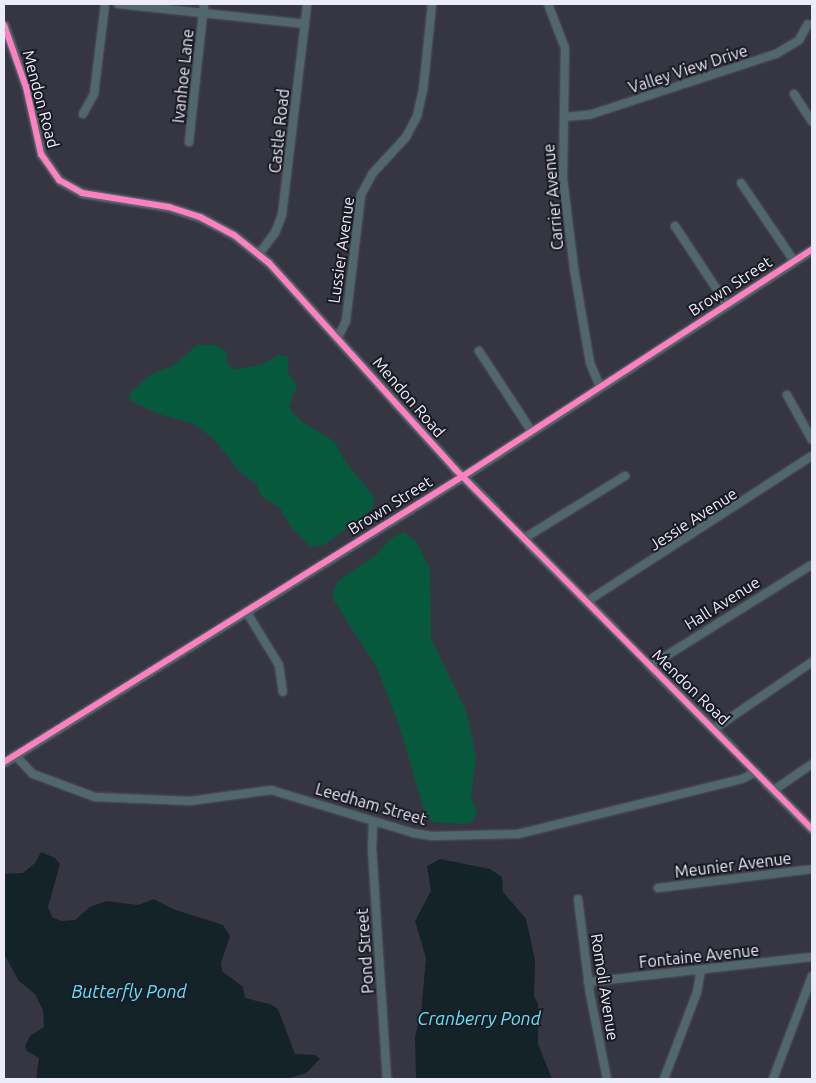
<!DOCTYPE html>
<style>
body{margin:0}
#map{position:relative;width:816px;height:1083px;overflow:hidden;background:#363642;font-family:Ubuntu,sans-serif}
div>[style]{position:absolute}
.green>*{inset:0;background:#07593e}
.water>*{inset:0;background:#132327}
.roads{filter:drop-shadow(0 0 1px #54545f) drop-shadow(0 0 1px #54545f)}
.minor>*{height:8px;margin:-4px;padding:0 4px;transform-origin:4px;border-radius:4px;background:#50686b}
.tertiary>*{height:9px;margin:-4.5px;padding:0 4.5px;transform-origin:4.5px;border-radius:4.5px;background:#50686b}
.cycleway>*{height:6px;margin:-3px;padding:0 3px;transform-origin:3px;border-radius:3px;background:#ff80c0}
span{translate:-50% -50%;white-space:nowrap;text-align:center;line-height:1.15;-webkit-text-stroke:4px #1a1a24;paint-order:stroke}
.street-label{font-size:16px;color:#ebebfa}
.water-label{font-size:18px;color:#61e2f9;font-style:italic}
.frame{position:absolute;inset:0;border:5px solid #ebebfa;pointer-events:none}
</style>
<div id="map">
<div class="green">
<i style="clip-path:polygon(197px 345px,215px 345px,227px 352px,226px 362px,234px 370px,263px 364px,279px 355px,288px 357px,288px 373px,297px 385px,289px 407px,301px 421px,335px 442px,344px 460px,375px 498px,371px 510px,324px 545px,311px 547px,292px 528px,280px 508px,261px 496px,257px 485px,239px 471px,214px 439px,194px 424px,159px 414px,129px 400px,130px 393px,150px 375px,173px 366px)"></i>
<i style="clip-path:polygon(404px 532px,417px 543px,430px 569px,431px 638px,467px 714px,476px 756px,471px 797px,477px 813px,472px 822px,465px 824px,433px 822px,425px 814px,400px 728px,377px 668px,333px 599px,333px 591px,338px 581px,376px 555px,390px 539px)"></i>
</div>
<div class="water">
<i style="clip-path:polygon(41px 852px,55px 858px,60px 864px,48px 907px,52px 917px,61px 921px,75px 920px,90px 907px,106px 901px,138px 905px,154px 899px,173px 909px,223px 925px,230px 936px,221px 963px,222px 971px,243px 987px,245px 998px,270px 1004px,278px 1009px,295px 1054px,315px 1055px,320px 1059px,306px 1073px,286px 1079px,36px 1079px,39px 1058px,27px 1051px,25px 1046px,30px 1036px,44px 1027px,43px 1010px,35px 994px,19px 981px,4px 954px,4px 874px,23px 873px,35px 863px)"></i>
<i style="clip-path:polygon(440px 859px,490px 869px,502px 877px,503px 892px,526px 919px,535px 960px,534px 996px,538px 1004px,538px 1044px,552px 1079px,416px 1079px,415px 1037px,421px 1013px,426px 958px,415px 921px,431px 891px,427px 866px)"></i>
</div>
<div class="roads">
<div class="minor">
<i style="left:118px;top:4px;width:187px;rotate:6.1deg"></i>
<i style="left:548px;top:4px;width:47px;rotate:68.9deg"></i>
<i style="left:565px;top:48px;width:131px;rotate:90.9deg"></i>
<i style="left:563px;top:179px;width:91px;rotate:83deg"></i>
<i style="left:574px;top:269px;width:95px;rotate:80.3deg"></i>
<i style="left:590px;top:363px;width:26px;rotate:67deg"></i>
<i style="left:794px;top:94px;width:33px;rotate:57deg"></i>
<i style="left:83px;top:114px;width:23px;rotate:-61deg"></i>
<i style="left:94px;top:94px;width:91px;rotate:-83deg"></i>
<i style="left:564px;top:117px;width:25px;rotate:-5deg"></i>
<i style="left:589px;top:115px;width:197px;rotate:-18.1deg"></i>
<i style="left:776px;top:54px;width:27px;rotate:-31deg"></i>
<i style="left:799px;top:40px;width:18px;rotate:-61deg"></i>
<i style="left:189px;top:142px;width:139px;rotate:-83.8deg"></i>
<i style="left:741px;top:183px;width:94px;rotate:55.8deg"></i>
<i style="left:675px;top:226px;width:95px;rotate:56.6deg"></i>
<i style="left:259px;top:254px;width:26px;rotate:-53deg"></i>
<i style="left:275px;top:233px;width:19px;rotate:-69deg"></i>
<i style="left:282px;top:215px;width:212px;rotate:-83.2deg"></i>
<i style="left:338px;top:337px;width:18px;rotate:-63deg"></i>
<i style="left:346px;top:321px;width:127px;rotate:-83.2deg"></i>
<i style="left:361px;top:195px;width:24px;rotate:-62deg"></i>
<i style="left:372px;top:174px;width:50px;rotate:-47.4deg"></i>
<i style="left:406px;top:137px;width:24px;rotate:-62deg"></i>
<i style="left:417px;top:116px;width:26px;rotate:-77deg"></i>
<i style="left:423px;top:91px;width:87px;rotate:-84.1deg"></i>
<i style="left:479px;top:351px;width:97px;rotate:56.8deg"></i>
<i style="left:787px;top:395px;width:51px;rotate:60.9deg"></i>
<i style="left:523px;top:539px;width:120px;rotate:-31.7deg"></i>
<i style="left:586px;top:602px;width:269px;rotate:-32.9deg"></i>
<i style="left:246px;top:611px;width:63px;rotate:58.6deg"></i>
<i style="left:279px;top:665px;width:27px;rotate:82deg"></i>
<i style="left:650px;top:666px;width:190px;rotate:-32.1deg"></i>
<i style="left:714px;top:729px;width:119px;rotate:-34.4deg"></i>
<i style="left:15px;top:755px;width:26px;rotate:47deg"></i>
<i style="left:33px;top:774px;width:66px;rotate:20.4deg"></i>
<i style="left:95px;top:797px;width:95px;rotate:2.4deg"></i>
<i style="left:190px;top:801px;width:82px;rotate:-7.7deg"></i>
<i style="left:271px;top:790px;width:148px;rotate:16.8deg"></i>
<i style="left:413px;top:833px;width:19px;rotate:9deg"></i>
<i style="left:432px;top:836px;width:86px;rotate:-1.3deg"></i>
<i style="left:518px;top:834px;width:231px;rotate:-13.8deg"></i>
<i style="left:742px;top:779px;width:16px;rotate:-27deg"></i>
<i style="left:774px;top:790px;width:46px;rotate:-34.4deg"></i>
<i style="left:373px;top:822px;width:26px;rotate:92deg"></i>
<i style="left:372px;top:848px;width:231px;rotate:86.3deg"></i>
<i style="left:658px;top:888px;width:155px;rotate:-7deg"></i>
<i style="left:578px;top:899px;width:96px;rotate:82.8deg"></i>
<i style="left:590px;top:994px;width:87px;rotate:78.7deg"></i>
<i style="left:588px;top:982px;width:225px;rotate:-6.4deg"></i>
<i style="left:664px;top:1079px;width:93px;rotate:-69.2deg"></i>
<i style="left:697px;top:992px;width:22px;rotate:-80deg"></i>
<i style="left:773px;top:1079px;width:110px;rotate:-69.3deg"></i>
</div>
<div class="tertiary">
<i style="left:4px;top:25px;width:66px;rotate:70.5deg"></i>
<i style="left:26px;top:87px;width:69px;rotate:77.4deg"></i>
<i style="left:41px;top:154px;width:32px;rotate:55deg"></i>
<i style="left:59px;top:180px;width:26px;rotate:29deg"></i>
<i style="left:82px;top:193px;width:88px;rotate:9.1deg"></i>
<i style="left:169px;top:207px;width:33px;rotate:18deg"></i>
<i style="left:200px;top:217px;width:38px;rotate:28deg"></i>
<i style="left:234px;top:235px;width:45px;rotate:38.7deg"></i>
<i style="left:269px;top:263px;width:278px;rotate:47.9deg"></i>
<i style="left:455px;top:469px;width:507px;rotate:45.24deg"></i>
<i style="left:4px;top:762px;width:541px;rotate:-31.93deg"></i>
<i style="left:463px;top:476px;width:416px;rotate:-33deg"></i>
</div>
</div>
<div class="cycleway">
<i style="left:4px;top:25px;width:66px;rotate:70.5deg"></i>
<i style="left:26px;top:87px;width:69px;rotate:77.4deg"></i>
<i style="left:41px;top:154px;width:32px;rotate:55deg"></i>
<i style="left:59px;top:180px;width:26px;rotate:29deg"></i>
<i style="left:82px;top:193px;width:88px;rotate:9.1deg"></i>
<i style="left:169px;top:207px;width:33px;rotate:18deg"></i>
<i style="left:200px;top:217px;width:38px;rotate:28deg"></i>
<i style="left:234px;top:235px;width:45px;rotate:38.7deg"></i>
<i style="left:269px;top:263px;width:278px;rotate:47.9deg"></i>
<i style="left:455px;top:469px;width:507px;rotate:45.24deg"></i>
<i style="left:4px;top:762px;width:541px;rotate:-31.93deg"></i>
<i style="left:463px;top:476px;width:416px;rotate:-33deg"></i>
</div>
<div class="street-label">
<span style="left:688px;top:69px;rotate:-18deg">Valley View Drive</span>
<span style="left:183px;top:76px;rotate:-84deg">Ivanhoe Lane</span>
<span style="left:41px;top:99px;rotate:75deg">Mendon Road</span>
<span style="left:279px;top:131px;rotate:-84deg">Castle Road</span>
<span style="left:553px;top:197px;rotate:-95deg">Carrier Avenue</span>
<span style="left:341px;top:250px;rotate:-82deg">Lussier Avenue</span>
<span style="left:730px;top:286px;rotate:-33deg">Brown Street</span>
<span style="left:409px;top:397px;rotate:49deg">Mendon Road</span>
<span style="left:390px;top:505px;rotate:-32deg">Brown Street</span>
<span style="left:693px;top:519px;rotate:-33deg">Jessie Avenue</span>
<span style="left:722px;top:603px;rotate:-32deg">Hall Avenue</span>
<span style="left:691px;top:687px;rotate:44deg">Mendon Road</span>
<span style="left:371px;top:804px;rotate:16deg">Leedham Street</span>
<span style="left:733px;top:865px;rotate:-7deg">Meunier Avenue</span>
<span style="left:365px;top:951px;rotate:-94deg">Pond Street</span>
<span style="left:699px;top:956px;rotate:-6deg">Fontaine Avenue</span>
<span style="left:605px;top:987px;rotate:81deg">Romoli Avenue</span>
</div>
<div class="water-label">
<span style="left:129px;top:991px">Butterfly Pond</span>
<span style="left:479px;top:1018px">Cranberry Pond</span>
</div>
<div class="frame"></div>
</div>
